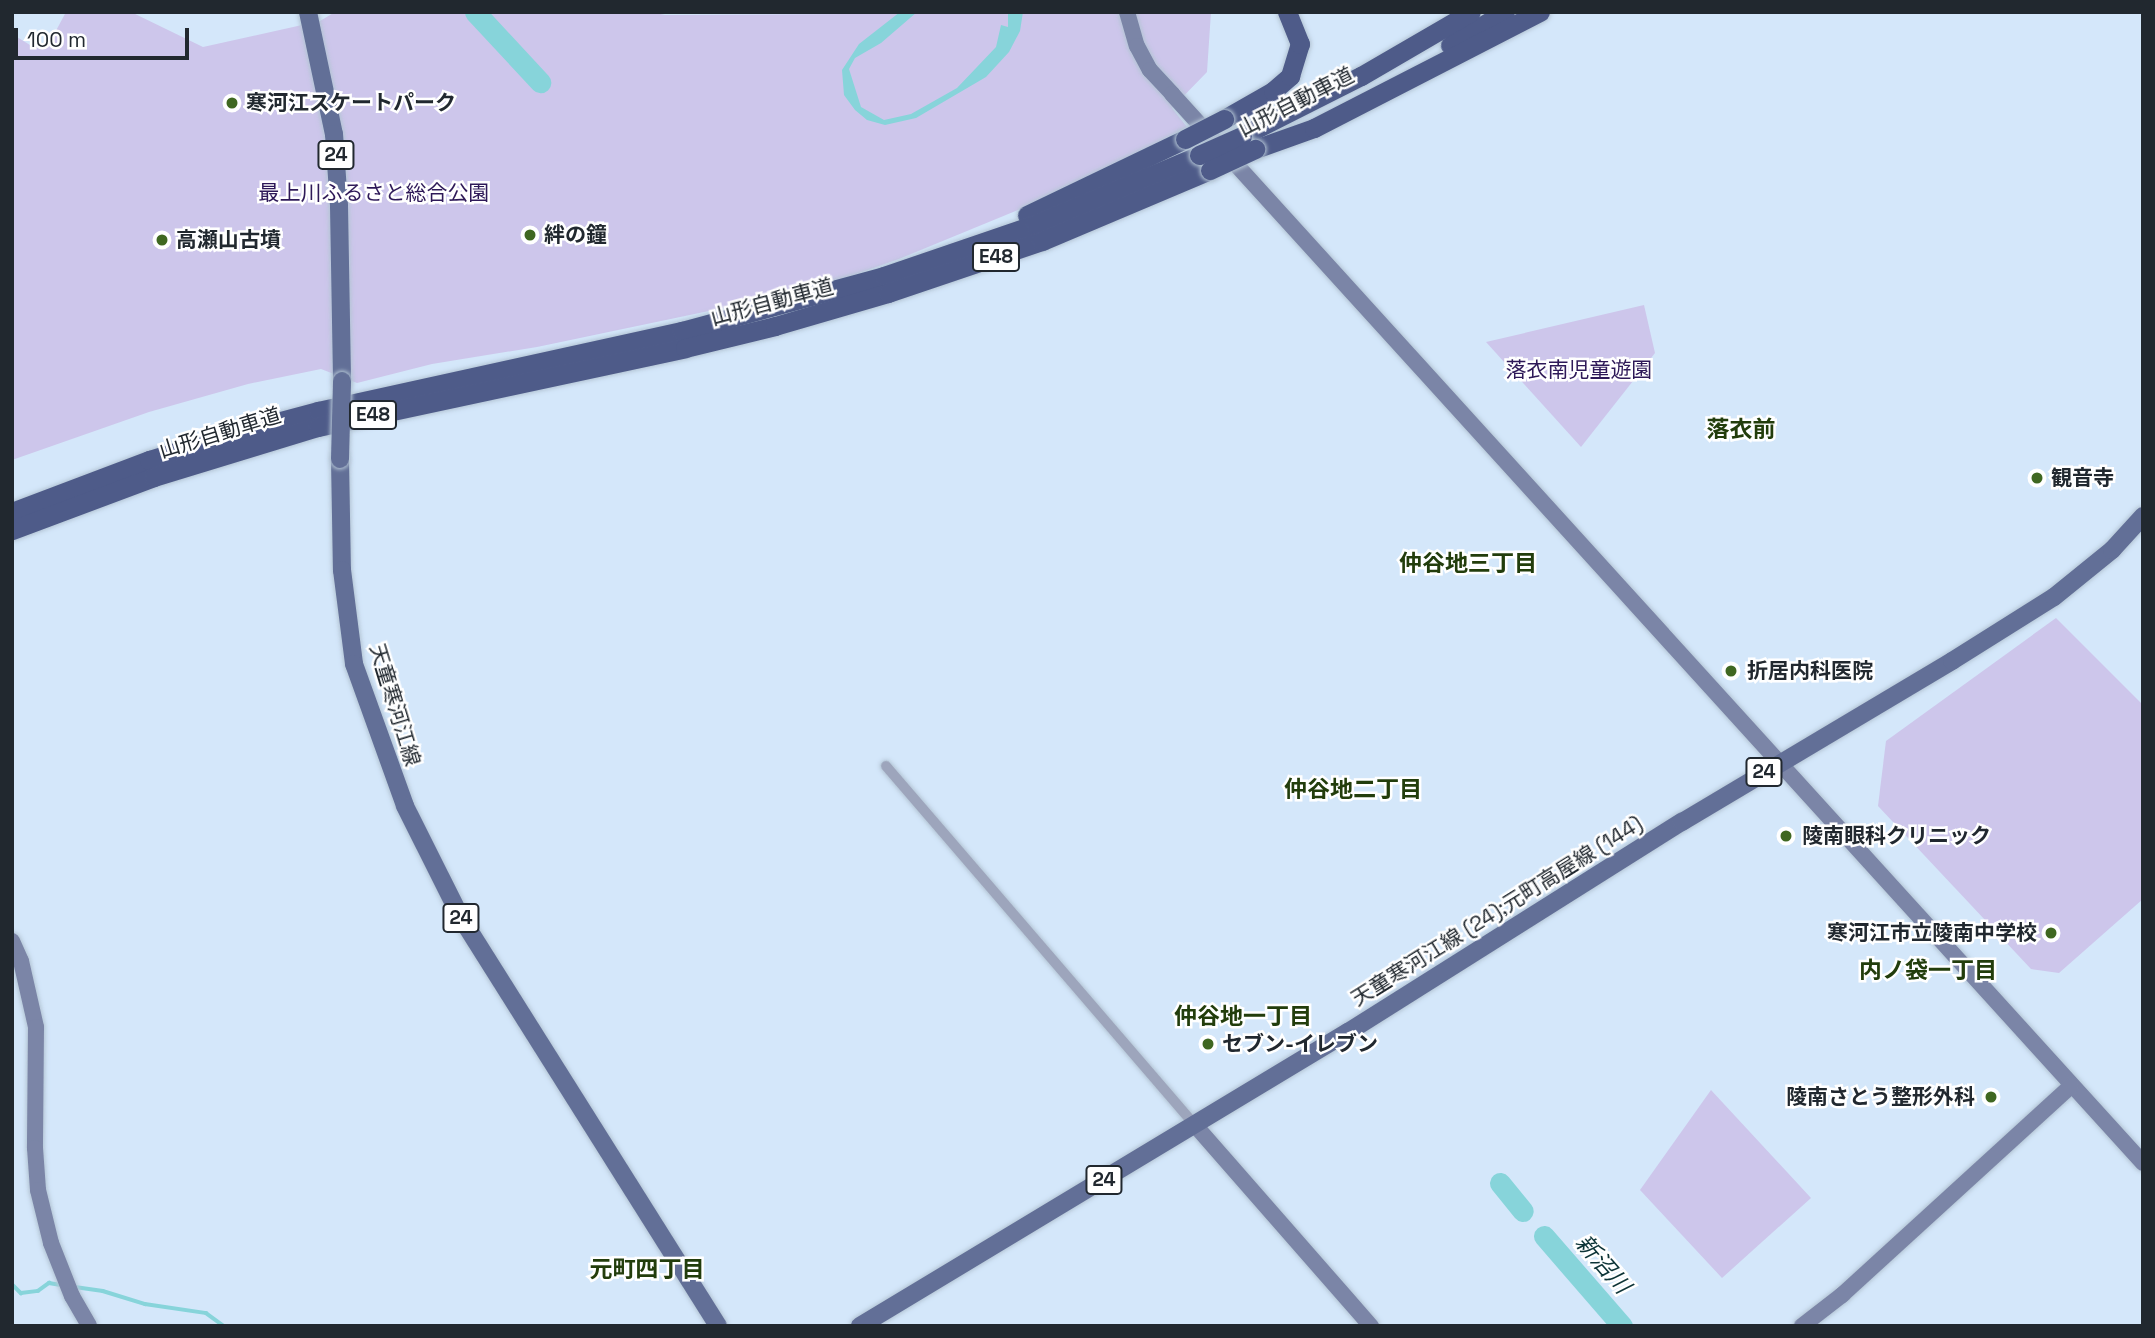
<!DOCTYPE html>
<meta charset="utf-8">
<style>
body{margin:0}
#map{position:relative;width:2155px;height:1338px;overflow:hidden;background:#d4e7fa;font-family:"Space Grotesk","Noto Sans JP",sans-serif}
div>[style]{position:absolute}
.green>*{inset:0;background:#cdc6eb}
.water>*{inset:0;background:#87d4da}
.stream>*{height:3.5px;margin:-1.75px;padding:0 1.75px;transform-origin:1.75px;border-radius:1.75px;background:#87d4da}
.river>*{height:21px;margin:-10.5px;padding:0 10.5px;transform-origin:10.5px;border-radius:10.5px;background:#87d4da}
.roads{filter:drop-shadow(0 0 2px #b4c5d5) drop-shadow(0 0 2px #b4c5d5)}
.street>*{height:10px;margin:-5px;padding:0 5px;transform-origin:5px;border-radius:5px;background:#9da5bc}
.secondary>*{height:16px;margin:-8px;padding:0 8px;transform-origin:8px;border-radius:8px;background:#7b85a7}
.primary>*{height:18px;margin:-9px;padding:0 9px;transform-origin:9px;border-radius:9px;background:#626f97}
.highway>*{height:19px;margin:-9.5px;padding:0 9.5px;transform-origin:9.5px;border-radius:9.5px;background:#4e5b89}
.bridges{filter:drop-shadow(0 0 2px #b4c5d5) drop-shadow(0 0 2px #b4c5d5)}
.primary-bridge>*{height:18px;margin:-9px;padding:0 9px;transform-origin:9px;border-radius:9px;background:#626f97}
.highway-bridge>*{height:19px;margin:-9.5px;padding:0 9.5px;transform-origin:9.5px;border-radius:9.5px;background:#4e5b89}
.dots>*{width:19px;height:19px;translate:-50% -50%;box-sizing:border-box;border:4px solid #fff;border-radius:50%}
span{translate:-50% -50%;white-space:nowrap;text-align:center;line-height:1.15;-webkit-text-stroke:5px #fff;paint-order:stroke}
.shield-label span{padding:2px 5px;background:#fff;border:2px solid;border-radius:5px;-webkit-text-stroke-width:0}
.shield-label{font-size:19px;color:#21282f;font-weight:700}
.street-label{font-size:21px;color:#21282f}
.poi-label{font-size:21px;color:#21282f;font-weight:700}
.left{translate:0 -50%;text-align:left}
.right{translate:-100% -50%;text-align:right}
.park-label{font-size:21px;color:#2e1958}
.neighbourhood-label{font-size:23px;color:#223d0c;font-weight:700}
.water-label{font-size:23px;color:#0c3336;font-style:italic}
.frame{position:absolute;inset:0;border:14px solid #21282f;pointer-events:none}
.scale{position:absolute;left:14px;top:28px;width:175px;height:32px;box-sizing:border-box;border:4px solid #21282f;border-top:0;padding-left:9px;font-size:21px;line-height:24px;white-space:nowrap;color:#21282f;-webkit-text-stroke:5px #fff;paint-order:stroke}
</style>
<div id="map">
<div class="green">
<i style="clip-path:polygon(66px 12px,131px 12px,203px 47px,320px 21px,335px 12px,651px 12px,665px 15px,1211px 12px,1207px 72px,1172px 108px,1187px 127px,1074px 187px,899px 259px,825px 285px,728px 307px,537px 347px,432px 364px,357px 383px,321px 369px,248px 384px,149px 412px,12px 460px,12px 34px,30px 45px,43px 46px,51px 40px)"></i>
<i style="clip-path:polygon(1644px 305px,1655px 353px,1581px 447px,1486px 342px)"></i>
<i style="clip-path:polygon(2056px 618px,2143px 705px,2143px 899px,2059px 973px,2031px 969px,1878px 806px,1886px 741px)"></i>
<i style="clip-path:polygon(1711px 1090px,1811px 1198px,1722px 1278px,1640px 1190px)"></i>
</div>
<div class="water">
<i style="clip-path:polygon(900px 12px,917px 12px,881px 43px,855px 58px,849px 69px,861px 107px,884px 120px,911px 114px,957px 88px,996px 47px,1001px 25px,1008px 27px,1008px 12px,1023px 12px,1020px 31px,1009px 52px,986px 77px,916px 118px,885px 125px,867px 120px,855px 110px,844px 95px,842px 70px,859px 44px)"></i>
</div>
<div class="stream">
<i style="left:12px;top:1284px;width:13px;rotate:45deg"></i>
<i style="left:21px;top:1293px;width:17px;rotate:-7deg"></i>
<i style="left:38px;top:1291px;width:14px;rotate:-36deg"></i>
<i style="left:49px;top:1283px;width:12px;rotate:9deg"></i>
<i style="left:75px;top:1287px;width:28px;rotate:8deg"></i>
<i style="left:103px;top:1291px;width:44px;rotate:17.2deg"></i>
<i style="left:145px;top:1304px;width:62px;rotate:8.4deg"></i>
<i style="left:206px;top:1313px;width:22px;rotate:36deg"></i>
</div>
<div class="river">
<i style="left:475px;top:12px;width:96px;rotate:47.1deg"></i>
<i style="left:1500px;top:1183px;width:36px;rotate:51deg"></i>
<i style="left:1544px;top:1236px;width:119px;rotate:49.1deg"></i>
</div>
<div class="roads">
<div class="street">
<i style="left:886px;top:766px;width:472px;rotate:49.3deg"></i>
</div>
<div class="secondary">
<i style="left:1127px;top:12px;width:35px;rotate:74deg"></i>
<i style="left:1137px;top:46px;width:27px;rotate:62deg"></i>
<i style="left:1150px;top:70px;width:33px;rotate:47deg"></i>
<i style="left:1172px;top:94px;width:1444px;rotate:47.75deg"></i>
<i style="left:12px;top:941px;width:22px;rotate:66deg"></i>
<i style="left:21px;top:961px;width:68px;rotate:77.2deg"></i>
<i style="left:36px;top:1027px;width:121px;rotate:90.5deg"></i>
<i style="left:35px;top:1148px;width:42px;rotate:85.9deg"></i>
<i style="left:38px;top:1190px;width:55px;rotate:76.2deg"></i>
<i style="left:51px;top:1243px;width:57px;rotate:68.4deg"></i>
<i style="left:72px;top:1296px;width:34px;rotate:60deg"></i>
<i style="left:1194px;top:1124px;width:269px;rotate:48.8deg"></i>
<i style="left:1802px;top:1326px;width:51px;rotate:-37.8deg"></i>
<i style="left:1842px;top:1295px;width:310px;rotate:-42.4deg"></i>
</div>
<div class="primary">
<i style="left:308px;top:12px;width:125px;rotate:78deg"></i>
<i style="left:334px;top:134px;width:72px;rotate:86deg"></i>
<i style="left:339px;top:206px;width:175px;rotate:89deg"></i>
<i style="left:340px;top:459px;width:111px;rotate:89deg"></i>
<i style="left:342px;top:570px;width:95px;rotate:82.7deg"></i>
<i style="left:354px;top:664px;width:151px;rotate:70.2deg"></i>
<i style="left:405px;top:806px;width:123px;rotate:63.4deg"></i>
<i style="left:460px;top:916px;width:484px;rotate:57.8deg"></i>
<i style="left:860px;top:1326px;width:570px;rotate:-31.07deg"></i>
<i style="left:1348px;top:1032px;width:395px;rotate:-32.2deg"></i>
<i style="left:1682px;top:822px;width:314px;rotate:-30.8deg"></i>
<i style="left:1952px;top:661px;width:120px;rotate:-32.1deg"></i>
<i style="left:2054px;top:597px;width:75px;rotate:-39deg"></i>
<i style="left:2112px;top:550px;width:46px;rotate:-47.6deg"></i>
</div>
<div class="highway">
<i style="left:1450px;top:45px;width:64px;rotate:-31deg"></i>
<i style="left:1224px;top:119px;width:56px;rotate:-29.7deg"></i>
<i style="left:1273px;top:91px;width:23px;rotate:-41deg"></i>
<i style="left:1290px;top:76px;width:34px;rotate:-73deg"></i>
<i style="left:1300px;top:44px;width:35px;rotate:-112deg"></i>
<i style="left:1242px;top:136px;width:133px;rotate:-26.8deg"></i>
<i style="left:1361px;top:76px;width:127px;rotate:-30.2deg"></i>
<i style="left:1255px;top:149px;width:63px;rotate:-19.6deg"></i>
<i style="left:1314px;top:128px;width:254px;rotate:-27.2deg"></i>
<i style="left:1027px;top:215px;width:175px;rotate:-25.7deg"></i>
<i style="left:12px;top:512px;width:147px;rotate:-20.8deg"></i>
<i style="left:149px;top:460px;width:98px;rotate:-17.1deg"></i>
<i style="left:243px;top:431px;width:78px;rotate:-14.9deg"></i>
<i style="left:318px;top:411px;width:373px;rotate:-12.4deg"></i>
<i style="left:682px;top:331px;width:209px;rotate:-15.2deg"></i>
<i style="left:884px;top:276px;width:161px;rotate:-18.9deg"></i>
<i style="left:1036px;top:224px;width:177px;rotate:-22.9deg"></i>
<i style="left:12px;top:530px;width:152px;rotate:-20.5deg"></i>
<i style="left:154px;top:477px;width:171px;rotate:-17deg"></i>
<i style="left:318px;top:427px;width:375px;rotate:-12.1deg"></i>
<i style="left:685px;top:348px;width:93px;rotate:-13.7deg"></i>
<i style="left:775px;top:326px;width:118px;rotate:-16.3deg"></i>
<i style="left:888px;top:293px;width:163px;rotate:-18.7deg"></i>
<i style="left:1042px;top:241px;width:182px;rotate:-22.9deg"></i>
</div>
</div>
<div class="bridges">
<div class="primary-bridge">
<i style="left:340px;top:459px;width:78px;rotate:-88.5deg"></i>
</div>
<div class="highway-bridge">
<i style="left:1185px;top:139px;width:44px;rotate:-27.1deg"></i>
<i style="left:1199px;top:155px;width:47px;rotate:-23.8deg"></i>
<i style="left:1210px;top:170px;width:50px;rotate:-25deg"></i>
</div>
</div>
<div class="dots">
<i style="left:232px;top:103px;background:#3f6721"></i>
<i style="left:530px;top:235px;background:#3f6721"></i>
<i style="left:162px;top:240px;background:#3f6721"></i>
<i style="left:2037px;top:478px;background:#3f6721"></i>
<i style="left:1731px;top:671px;background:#3f6721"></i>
<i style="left:1786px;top:836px;background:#3f6721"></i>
<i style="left:2051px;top:933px;background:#3f6721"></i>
<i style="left:1208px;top:1044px;background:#3f6721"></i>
<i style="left:1991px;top:1097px;background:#3f6721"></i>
</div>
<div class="shield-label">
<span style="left:336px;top:155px">24</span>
<span style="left:996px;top:257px">E48</span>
<span style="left:373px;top:415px">E48</span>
<span style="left:1764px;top:772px">24</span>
<span style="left:461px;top:918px">24</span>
<span style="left:1104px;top:1180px">24</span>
</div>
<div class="street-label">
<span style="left:1296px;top:102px;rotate:-27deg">山形自動車道</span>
<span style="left:772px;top:302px;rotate:-15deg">山形自動車道</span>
<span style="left:220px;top:433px;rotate:-17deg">山形自動車道</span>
<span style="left:395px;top:705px;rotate:73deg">天童寒河江線</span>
<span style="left:1497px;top:911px;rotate:-32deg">天童寒河江線 (24);元町高屋線 (144)</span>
</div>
<div class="poi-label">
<span class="left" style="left:246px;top:103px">寒河江スケートパーク</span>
<span class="left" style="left:544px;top:235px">絆の鐘</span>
<span class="left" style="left:176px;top:240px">高瀬山古墳</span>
<span class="left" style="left:2051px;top:478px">観音寺</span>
<span class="left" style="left:1747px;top:671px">折居内科医院</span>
<span class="left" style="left:1802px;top:836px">陵南眼科クリニック</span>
<span class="right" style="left:2037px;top:933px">寒河江市立陵南中学校</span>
<span class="left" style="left:1222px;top:1044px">セブン-イレブン</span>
<span class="right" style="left:1975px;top:1097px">陵南さとう整形外科</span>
</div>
<div class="park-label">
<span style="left:374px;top:193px">最上川ふるさと総合公園</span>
<span style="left:1579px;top:370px">落衣南児童遊園</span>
</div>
<div class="neighbourhood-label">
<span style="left:1741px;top:429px">落衣前</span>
<span style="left:1468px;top:563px">仲谷地三丁目</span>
<span style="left:1353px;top:789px">仲谷地二丁目</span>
<span style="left:1928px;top:970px">内ノ袋一丁目</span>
<span style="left:1243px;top:1016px">仲谷地一丁目</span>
<span style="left:647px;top:1269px">元町四丁目</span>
</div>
<div class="water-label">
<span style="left:1603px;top:1264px;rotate:49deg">新沼川</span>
</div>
<div class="frame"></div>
<div class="scale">100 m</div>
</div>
